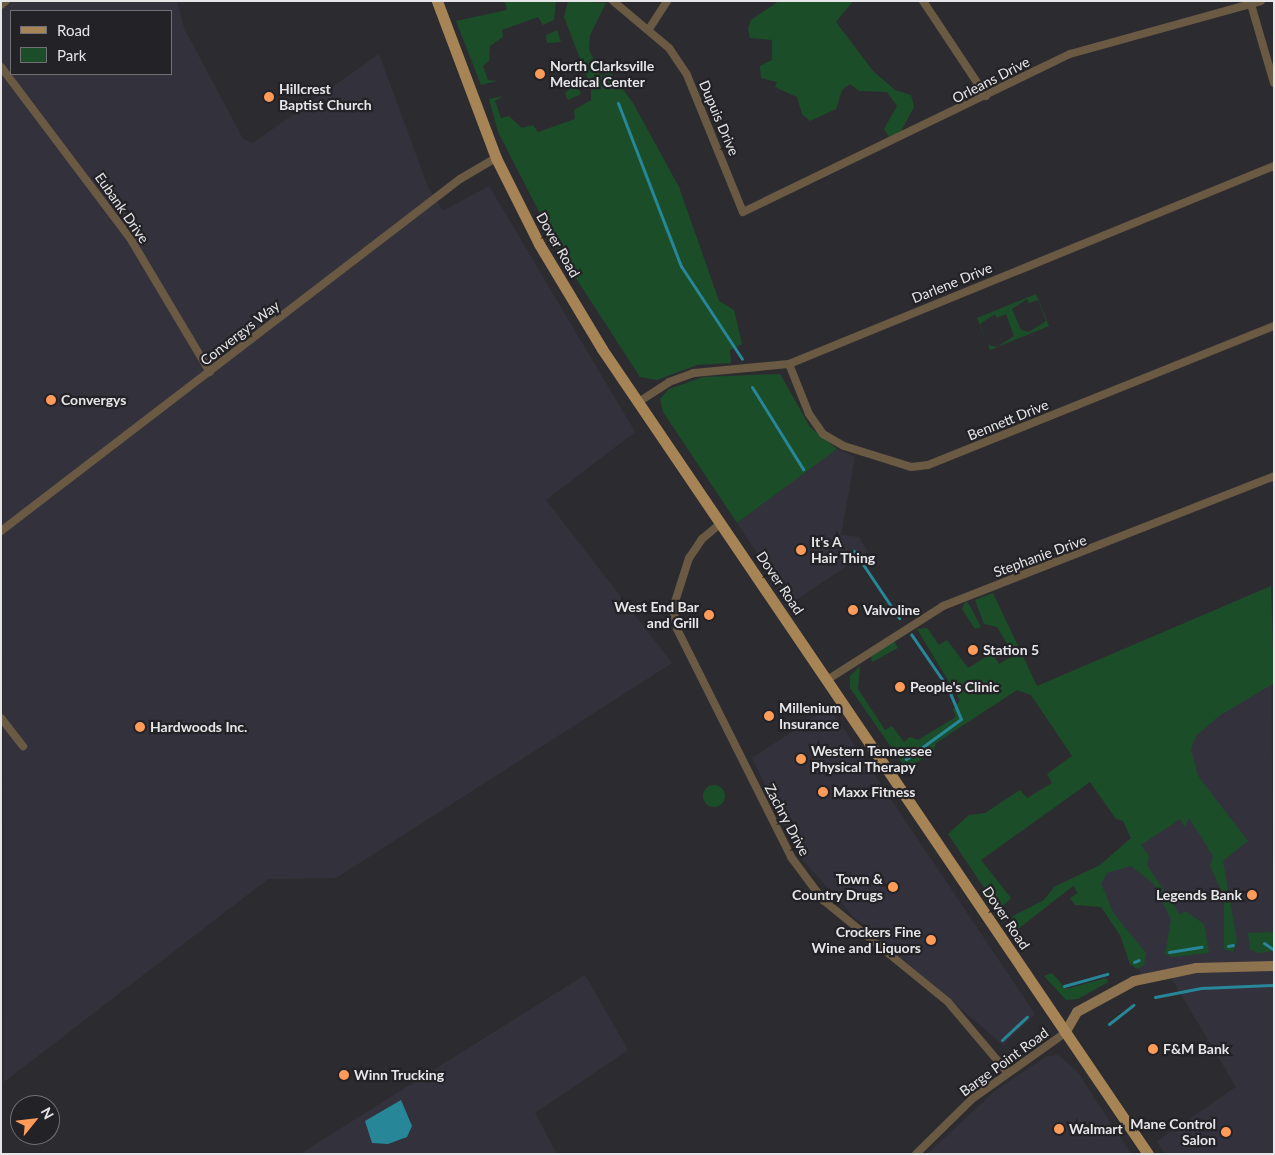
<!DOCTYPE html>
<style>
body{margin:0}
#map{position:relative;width:1275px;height:1155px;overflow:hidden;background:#2c2c30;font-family:Lato,sans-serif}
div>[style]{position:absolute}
.built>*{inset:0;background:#33323c}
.green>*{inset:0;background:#1c4d29}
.round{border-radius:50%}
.water>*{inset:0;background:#278697}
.stream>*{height:3px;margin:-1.5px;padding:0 1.5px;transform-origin:1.5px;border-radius:1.5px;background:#278697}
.minor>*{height:8px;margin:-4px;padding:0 4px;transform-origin:4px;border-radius:4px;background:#6a5943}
.secondary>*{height:10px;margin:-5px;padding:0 5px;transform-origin:5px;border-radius:5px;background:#8c724e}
.primary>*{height:11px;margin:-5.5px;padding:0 5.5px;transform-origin:5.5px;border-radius:5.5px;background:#a68456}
.dots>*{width:14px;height:14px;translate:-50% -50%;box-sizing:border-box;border:2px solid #232226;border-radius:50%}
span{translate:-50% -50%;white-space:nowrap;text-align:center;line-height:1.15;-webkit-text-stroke:4.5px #232226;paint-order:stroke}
.poi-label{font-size:14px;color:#e6e6e8;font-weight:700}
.left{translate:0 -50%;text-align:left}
.right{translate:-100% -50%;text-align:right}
.street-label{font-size:14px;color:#e6e6e8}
.frame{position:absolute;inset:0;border:2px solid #e6e6e8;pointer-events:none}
.legend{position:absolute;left:10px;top:10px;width:162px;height:65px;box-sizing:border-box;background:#232226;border:1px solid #717074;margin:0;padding:6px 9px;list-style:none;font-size:15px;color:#e6e6e8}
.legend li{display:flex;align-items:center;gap:10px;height:25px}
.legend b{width:25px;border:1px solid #717074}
.north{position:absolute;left:10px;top:1095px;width:50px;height:50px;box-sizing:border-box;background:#232226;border:1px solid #717074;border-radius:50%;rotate:61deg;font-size:14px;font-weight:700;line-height:20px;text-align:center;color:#e6e6e8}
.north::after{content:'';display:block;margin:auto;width:18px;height:22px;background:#fe9b58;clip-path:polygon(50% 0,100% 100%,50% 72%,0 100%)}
</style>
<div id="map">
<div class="built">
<i style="clip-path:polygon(evenodd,1px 1px,177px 1px,184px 28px,243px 139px,253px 143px,379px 54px,428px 187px,443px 211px,489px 186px,635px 432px,546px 500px,672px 663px,336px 878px,268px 879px,4px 1082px,1px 1px,11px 11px,171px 11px,171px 74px,11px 74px,11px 11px)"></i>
<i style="clip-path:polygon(837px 449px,855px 457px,841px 535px,859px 537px,868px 552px,791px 603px,737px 523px)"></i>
<i style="clip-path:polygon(1271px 586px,1274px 1154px,1165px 1154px,1157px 1141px,1236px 1087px,1166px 969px,1141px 975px,1126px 938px,1087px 878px,1140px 845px)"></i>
<i style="clip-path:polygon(829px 707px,1035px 1014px,1003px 1045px,853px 916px,800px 857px,752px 758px)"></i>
<i style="clip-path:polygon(585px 975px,628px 1050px,535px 1113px,557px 1154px,300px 1154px)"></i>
<i style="clip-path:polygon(1058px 1055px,1077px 1071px,1131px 1154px,927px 1154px,995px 1091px,1047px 1056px)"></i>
</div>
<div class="green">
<i style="clip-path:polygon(505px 1px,556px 1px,554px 20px,543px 25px,538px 17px,502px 30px,503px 37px,490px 46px,489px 61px,483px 66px,488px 80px,497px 81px,481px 85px,456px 21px,507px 10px)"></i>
<i style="clip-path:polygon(568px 1px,606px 3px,590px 35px,589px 50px,602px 76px,610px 72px,633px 103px,679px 187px,719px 301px,734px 310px,742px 344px,730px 350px,731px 363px,697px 365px,657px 380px,640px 377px,563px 258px,498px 132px,489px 99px,503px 96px,495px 101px,501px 118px,509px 116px,522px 128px,533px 125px,538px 132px,575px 119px,574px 110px,591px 100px,591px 87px,564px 17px)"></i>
<i style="clip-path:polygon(779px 1px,853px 1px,836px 22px,873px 71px,895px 90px,911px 95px,914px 107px,899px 135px,891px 140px,884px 129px,897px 106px,887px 92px,859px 91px,850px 84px,842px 90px,836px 109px,810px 121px,802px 114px,797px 97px,775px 87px,777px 82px,761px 78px,760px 66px,772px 60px,772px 40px,750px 38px,748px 29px,751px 20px)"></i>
<i style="clip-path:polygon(557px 30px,561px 42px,547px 43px,546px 35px)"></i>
<i style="clip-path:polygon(577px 83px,581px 94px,568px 100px,565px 93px)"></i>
<i style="clip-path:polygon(evenodd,1036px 294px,1049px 326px,990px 350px,977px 318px,1036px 294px,1027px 299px,1029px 303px,1038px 300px,1046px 321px,1029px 332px,1021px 330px,1012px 309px,1027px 299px,1036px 294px,995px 314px,997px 318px,1006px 314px,1014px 336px,997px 347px,988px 345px,980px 324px,995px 314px)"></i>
<i style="clip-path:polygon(780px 374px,810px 427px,837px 449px,737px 523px,663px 412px,660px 399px,669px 389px,703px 377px)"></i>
<i style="clip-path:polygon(1271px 586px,1274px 683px,1219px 716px,1196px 736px,1191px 749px,1198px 776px,1248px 841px,1223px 861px,1237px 941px,1233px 952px,1224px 949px,1224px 896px,1210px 866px,1213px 856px,1189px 818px,1185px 827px,1180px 819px,1141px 845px,1149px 856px,1147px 865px,1180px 915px,1185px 911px,1204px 924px,1209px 953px,1172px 957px,1165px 954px,1171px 919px,1153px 883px,1131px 866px,1107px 873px,1101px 884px,1114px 914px,1146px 953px,1144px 965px,1137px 969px,1130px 964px,1120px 935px,1101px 907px,1075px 905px,1070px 898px,1078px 893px,1073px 886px,1014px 932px,1009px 924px,1013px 916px,1044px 900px,1054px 887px,1100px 865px,1131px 838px,1123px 821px,1116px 819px,1090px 782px,981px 860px,1011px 898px,999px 910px,948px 834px,969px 815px,985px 813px,1020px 790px,1027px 798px,1052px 783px,1047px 774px,1072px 756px,1031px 695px,1017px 690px,936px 743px,934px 750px,907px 770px,850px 688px,850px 676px,860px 666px,858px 689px,885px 730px,892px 726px,904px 742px,910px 737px,918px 740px,956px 717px,953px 710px,960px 700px,917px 629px,927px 628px,939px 645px,947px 640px,968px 668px,992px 653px,999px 664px,1014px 655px,997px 627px,984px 624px,975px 600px,993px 593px,1037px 686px)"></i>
<i style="clip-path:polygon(966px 601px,970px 606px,981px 627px,975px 629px,962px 609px)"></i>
<i style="clip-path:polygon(894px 641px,898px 648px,872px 662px,871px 656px)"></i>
<i class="round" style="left:703px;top:785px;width:22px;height:22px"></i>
<i style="clip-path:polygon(1274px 932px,1274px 951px,1258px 953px,1250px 949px,1248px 933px)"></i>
<i style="clip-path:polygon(1052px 973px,1066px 989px,1106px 978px,1108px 982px,1078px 999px,1066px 1000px,1044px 976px)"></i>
</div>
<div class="water">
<i style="clip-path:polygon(401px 1100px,412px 1126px,407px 1137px,388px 1144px,372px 1143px,365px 1121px)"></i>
</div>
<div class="stream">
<i style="left:618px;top:103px;width:175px;rotate:68.9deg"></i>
<i style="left:681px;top:266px;width:111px;rotate:56.7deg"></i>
<i style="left:752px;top:387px;width:97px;rotate:58.1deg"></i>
<i style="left:854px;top:551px;width:81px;rotate:56.1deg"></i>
<i style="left:906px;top:759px;width:68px;rotate:-36deg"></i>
<i style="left:961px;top:719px;width:34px;rotate:-113deg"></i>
<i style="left:948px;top:688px;width:65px;rotate:-124.4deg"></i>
<i style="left:1264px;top:943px;width:12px;rotate:35deg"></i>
<i style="left:1228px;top:946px;width:5px;rotate:-11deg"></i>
<i style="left:1169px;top:952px;width:33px;rotate:-9deg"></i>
<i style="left:1134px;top:962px;width:5px;rotate:-22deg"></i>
<i style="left:1064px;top:986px;width:45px;rotate:-15.6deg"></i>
<i style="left:1155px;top:997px;width:47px;rotate:-11.1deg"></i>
<i style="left:1201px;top:988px;width:73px;rotate:-2.4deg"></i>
<i style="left:1109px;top:1024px;width:31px;rotate:-38deg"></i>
<i style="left:1002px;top:1040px;width:34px;rotate:-43deg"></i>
</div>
<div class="minor">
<i style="left:613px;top:1px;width:73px;rotate:40deg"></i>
<i style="left:669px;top:48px;width:32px;rotate:56deg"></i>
<i style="left:687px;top:75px;width:148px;rotate:67.8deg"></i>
<i style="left:743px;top:212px;width:363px;rotate:-25.8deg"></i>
<i style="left:1070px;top:54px;width:198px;rotate:-15.5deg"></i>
<i style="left:923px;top:1px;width:114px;rotate:56.4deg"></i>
<i style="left:1250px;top:1px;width:85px;rotate:73.7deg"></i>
<i style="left:1px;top:5px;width:6px;rotate:-39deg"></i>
<i style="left:649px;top:29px;width:33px;rotate:-57deg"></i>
<i style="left:1px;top:67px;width:214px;rotate:53deg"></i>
<i style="left:130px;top:238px;width:156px;rotate:59.2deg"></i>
<i style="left:789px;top:364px;width:54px;rotate:68.2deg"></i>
<i style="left:809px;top:414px;width:24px;rotate:55deg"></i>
<i style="left:823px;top:434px;width:24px;rotate:30deg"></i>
<i style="left:844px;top:446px;width:70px;rotate:17.4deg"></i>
<i style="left:911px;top:467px;width:17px;rotate:-7deg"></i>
<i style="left:928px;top:465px;width:373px;rotate:-21.9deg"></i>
<i style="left:637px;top:403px;width:38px;rotate:-33deg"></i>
<i style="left:669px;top:382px;width:27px;rotate:-20deg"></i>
<i style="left:694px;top:373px;width:95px;rotate:-5.4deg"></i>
<i style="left:789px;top:364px;width:524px;rotate:-22.21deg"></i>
<i style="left:721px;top:523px;width:25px;rotate:140deg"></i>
<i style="left:702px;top:539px;width:23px;rotate:124deg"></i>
<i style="left:689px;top:558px;width:52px;rotate:107.7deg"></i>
<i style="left:673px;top:608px;width:21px;rotate:79deg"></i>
<i style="left:677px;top:629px;width:255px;rotate:63.4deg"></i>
<i style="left:791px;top:857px;width:54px;rotate:53.3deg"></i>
<i style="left:823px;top:900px;width:161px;rotate:39.2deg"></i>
<i style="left:948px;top:1002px;width:93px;rotate:49.8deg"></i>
<i style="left:1px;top:531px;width:578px;rotate:-37.48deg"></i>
<i style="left:460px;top:179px;width:42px;rotate:-30.3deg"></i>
<i style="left:827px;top:680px;width:138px;rotate:-32.5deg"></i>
<i style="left:943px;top:606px;width:356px;rotate:-21.4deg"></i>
<i style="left:1px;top:718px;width:36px;rotate:52deg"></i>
<i style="left:916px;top:1154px;width:78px;rotate:-44.5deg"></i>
<i style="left:972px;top:1099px;width:114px;rotate:-35.4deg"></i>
</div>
<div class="secondary">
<i style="left:1065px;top:1033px;width:24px;rotate:-60deg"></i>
<i style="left:1077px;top:1012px;width:65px;rotate:-28.5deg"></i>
<i style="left:1134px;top:981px;width:63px;rotate:-11.8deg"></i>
<i style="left:1196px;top:968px;width:78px;rotate:-1.5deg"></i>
</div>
<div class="primary">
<i style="left:437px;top:1px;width:168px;rotate:69.4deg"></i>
<i style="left:496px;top:158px;width:96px;rotate:63.4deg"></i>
<i style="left:539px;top:244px;width:122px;rotate:59deg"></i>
<i style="left:602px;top:349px;width:973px;rotate:55.85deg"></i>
</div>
<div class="dots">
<i style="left:540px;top:74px;background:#fe9b58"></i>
<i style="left:269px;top:97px;background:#fe9b58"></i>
<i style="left:51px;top:400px;background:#fe9b58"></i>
<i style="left:801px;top:550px;background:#fe9b58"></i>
<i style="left:853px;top:610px;background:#fe9b58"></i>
<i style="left:709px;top:615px;background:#fe9b58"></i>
<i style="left:973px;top:650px;background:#fe9b58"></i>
<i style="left:900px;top:687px;background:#fe9b58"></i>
<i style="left:769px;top:716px;background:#fe9b58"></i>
<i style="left:140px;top:727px;background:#fe9b58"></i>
<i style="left:801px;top:759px;background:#fe9b58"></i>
<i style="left:823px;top:792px;background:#fe9b58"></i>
<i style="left:893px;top:887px;background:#fe9b58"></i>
<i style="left:1252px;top:895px;background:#fe9b58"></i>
<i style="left:931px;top:940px;background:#fe9b58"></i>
<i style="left:1153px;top:1049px;background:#fe9b58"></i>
<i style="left:344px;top:1075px;background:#fe9b58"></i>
<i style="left:1059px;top:1129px;background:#fe9b58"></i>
<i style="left:1226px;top:1132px;background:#fe9b58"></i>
</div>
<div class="poi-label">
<span class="left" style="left:550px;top:74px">North Clarksville<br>Medical Center</span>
<span class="left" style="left:279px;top:97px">Hillcrest<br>Baptist Church</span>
<span class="left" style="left:61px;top:400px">Convergys</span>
<span class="left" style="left:811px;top:550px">It's A<br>Hair Thing</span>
<span class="right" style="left:699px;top:615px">West End Bar<br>and Grill</span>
<span class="left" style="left:863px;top:610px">Valvoline</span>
<span class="left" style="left:983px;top:650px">Station 5</span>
<span class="left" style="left:910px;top:687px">People's Clinic</span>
<span class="left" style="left:779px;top:716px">Millenium<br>Insurance</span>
<span class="left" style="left:150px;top:727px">Hardwoods Inc.</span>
<span class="left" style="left:811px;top:759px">Western Tennessee<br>Physical Therapy</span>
<span class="left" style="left:833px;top:792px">Maxx Fitness</span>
<span class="right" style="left:883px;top:887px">Town &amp;<br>Country Drugs</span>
<span class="right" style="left:1242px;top:895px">Legends Bank</span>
<span class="right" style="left:921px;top:940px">Crockers Fine<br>Wine and Liquors</span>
<span class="left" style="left:1163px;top:1049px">F&amp;M Bank</span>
<span class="left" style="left:354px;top:1075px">Winn Trucking</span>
<span class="right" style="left:1216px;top:1132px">Mane Control<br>Salon</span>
<span class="left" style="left:1069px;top:1129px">Walmart</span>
</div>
<div class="street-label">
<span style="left:991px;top:80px;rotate:-27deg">Orleans Drive</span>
<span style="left:719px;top:118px;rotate:67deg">Dupuis Drive</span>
<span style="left:122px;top:208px;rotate:55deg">Eubank Drive</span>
<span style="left:558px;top:245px;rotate:60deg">Dover Road</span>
<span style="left:952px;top:283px;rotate:-22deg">Darlene Drive</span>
<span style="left:240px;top:333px;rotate:-38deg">Convergys Way</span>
<span style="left:1008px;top:420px;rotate:-22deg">Bennett Drive</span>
<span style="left:1040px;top:556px;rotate:-20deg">Stephanie Drive</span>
<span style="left:780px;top:583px;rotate:56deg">Dover Road</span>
<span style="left:787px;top:820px;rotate:62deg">Zachry Drive</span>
<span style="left:1006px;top:918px;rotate:56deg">Dover Road</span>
<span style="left:1004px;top:1062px;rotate:-36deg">Barge Point Road</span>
</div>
<div class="frame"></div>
<ul class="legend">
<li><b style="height:6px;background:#a68456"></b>Road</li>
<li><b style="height:14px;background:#1c4d29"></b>Park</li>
</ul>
<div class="north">N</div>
</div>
